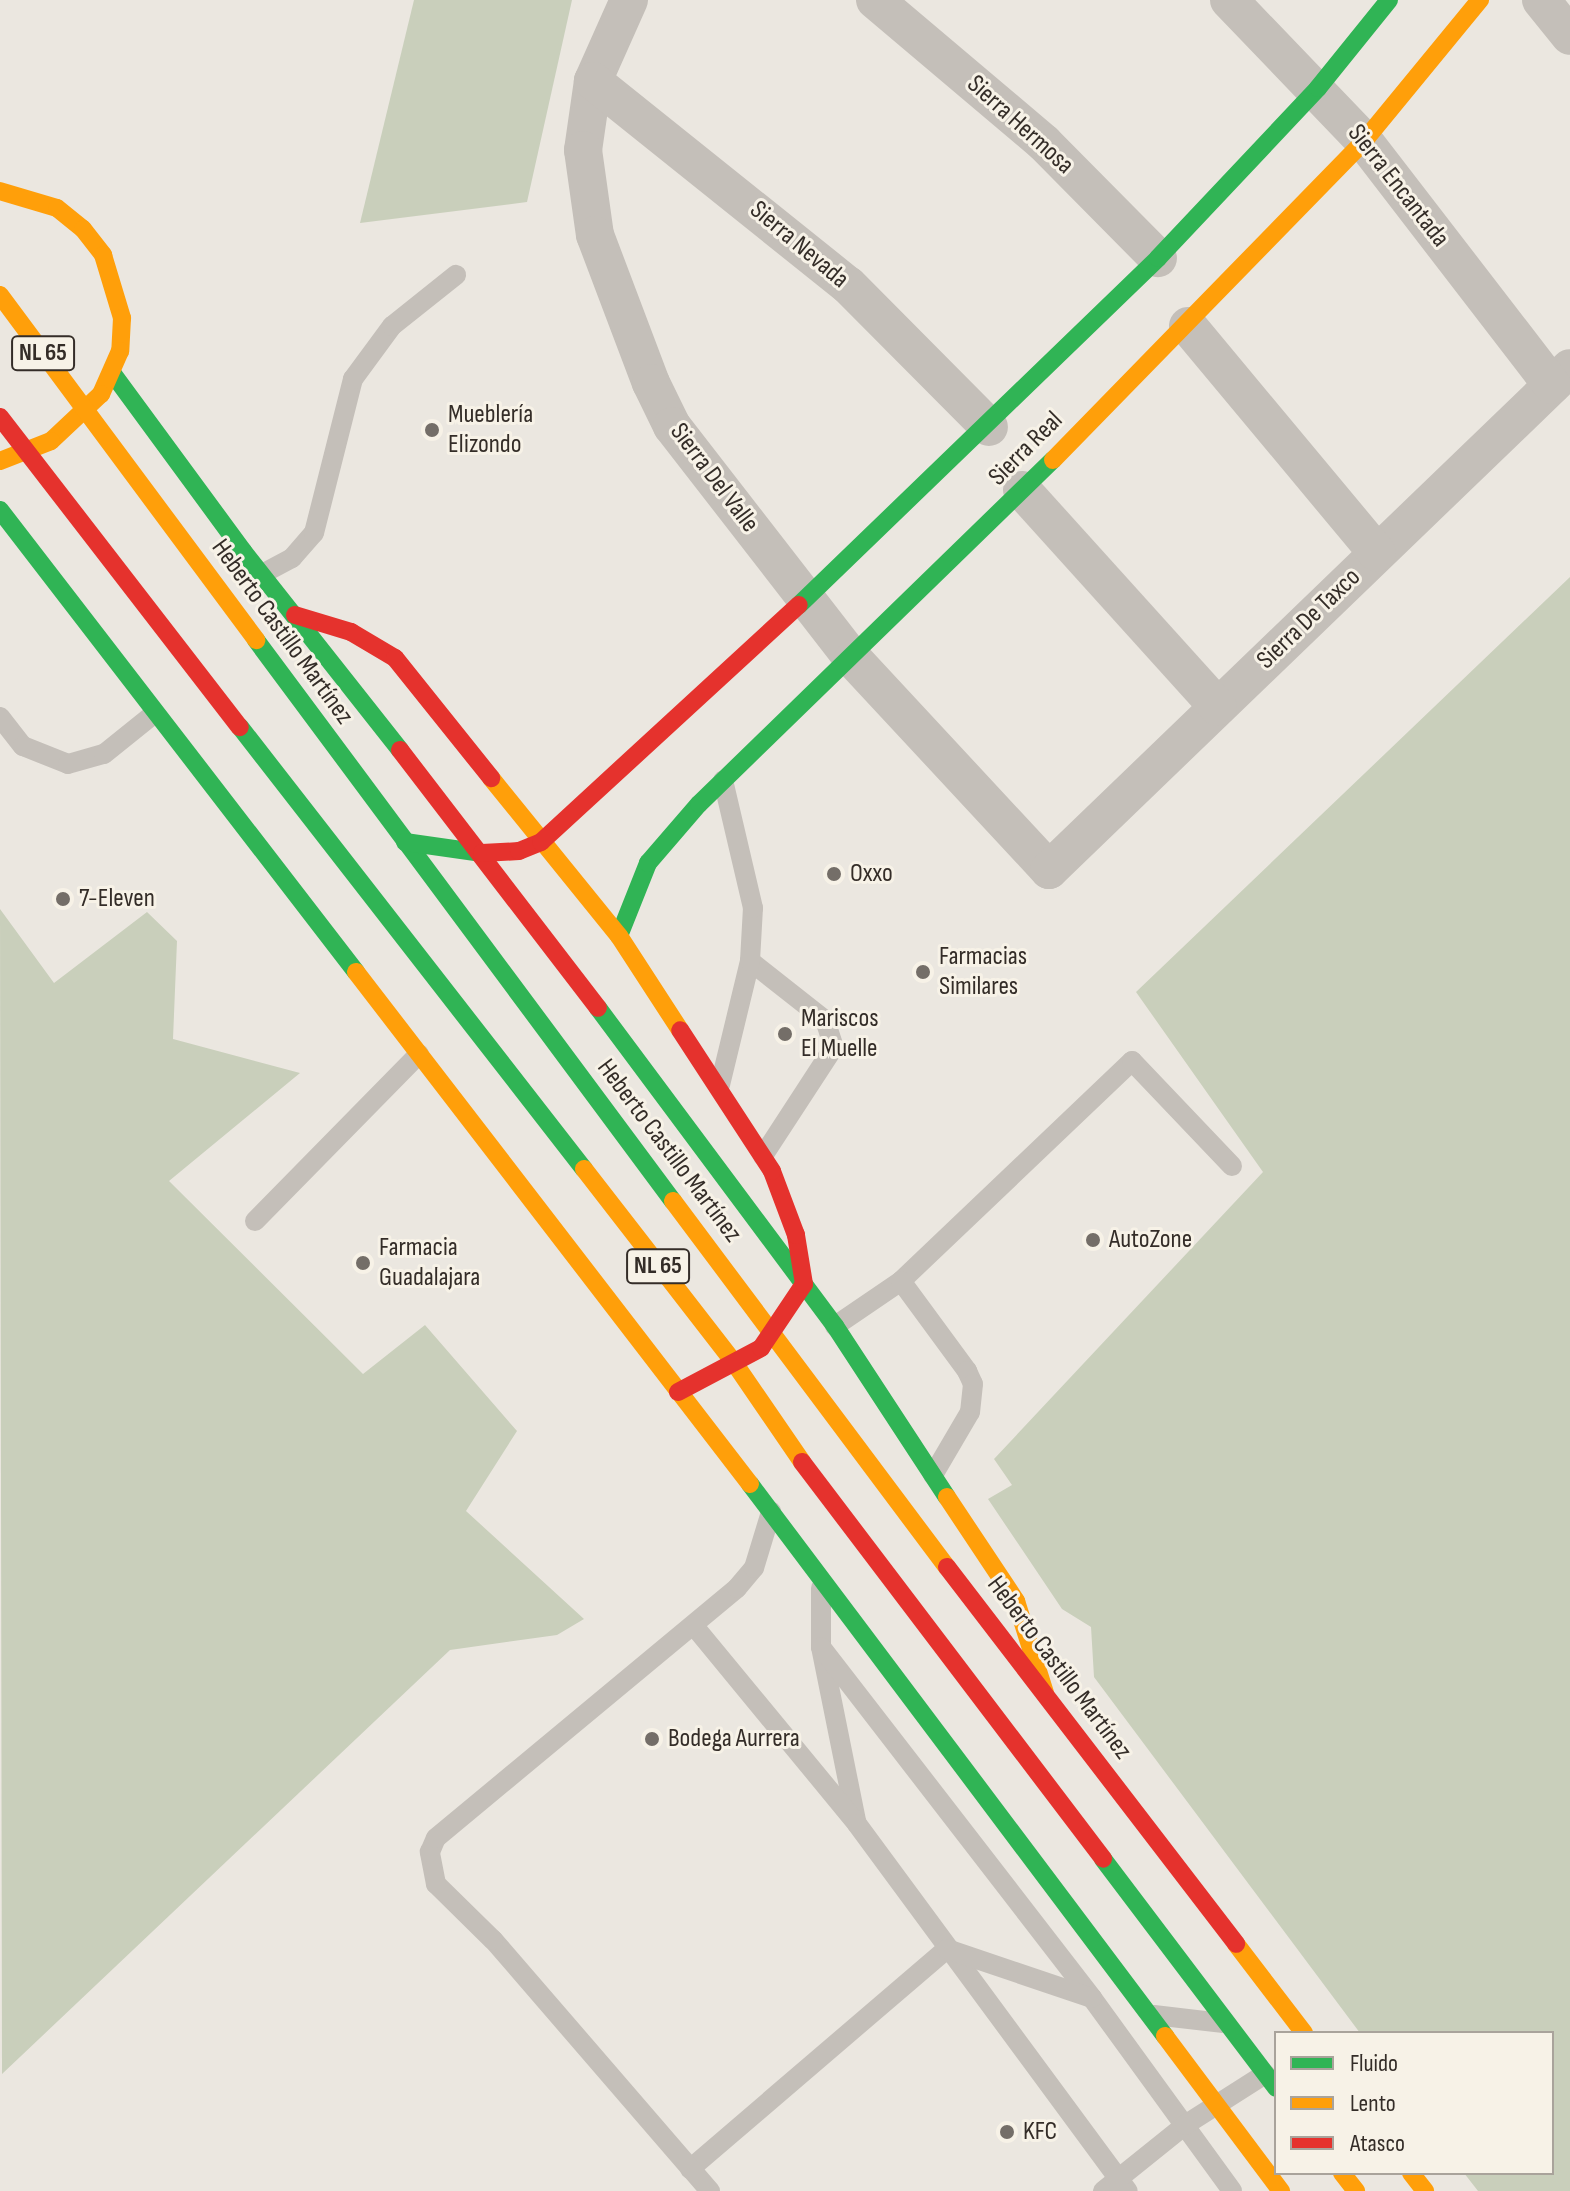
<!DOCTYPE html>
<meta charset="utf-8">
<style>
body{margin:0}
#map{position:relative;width:1570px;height:2191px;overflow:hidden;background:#ebe7e0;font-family:"Sofia Sans Condensed",sans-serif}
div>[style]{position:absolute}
.green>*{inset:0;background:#c9cfbb}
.lane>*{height:20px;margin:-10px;padding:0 10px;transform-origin:10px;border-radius:10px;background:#c4bfb9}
.street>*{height:38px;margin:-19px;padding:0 19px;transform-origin:19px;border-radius:19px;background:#c4bfb9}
.fast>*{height:18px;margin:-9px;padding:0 9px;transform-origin:9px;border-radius:9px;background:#30b455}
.slow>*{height:18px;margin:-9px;padding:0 9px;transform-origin:9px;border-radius:9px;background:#ff9f0a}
.jam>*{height:18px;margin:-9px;padding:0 9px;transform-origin:9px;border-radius:9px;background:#e5322d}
.dots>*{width:22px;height:22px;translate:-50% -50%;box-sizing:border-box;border:4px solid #f7f2e7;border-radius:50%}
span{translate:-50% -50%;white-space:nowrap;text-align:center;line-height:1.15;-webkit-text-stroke:6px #f7f2e7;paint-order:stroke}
.shield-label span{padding:2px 6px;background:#f7f2e7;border:2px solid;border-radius:6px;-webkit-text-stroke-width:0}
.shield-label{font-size:24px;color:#342d28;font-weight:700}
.street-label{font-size:26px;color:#342d28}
.poi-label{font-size:26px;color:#342d28}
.left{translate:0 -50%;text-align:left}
.legend{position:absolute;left:1274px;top:2031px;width:280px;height:144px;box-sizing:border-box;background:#f7f2e7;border:2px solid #a9a39b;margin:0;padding:10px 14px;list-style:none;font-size:24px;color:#342d28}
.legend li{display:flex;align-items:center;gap:16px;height:40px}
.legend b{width:40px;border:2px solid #a9a39b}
</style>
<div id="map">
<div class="green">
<i style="clip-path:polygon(414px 0,572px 0,527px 202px,360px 223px)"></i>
<i style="clip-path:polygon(1570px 577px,1570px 2191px,1478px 2191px,1464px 2173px,1552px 2173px,1552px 2033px,1360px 2033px,1094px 1677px,1091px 1627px,1062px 1609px,988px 1499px,1012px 1485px,994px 1459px,1263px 1172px,1136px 992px)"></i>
<i style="clip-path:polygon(0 909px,54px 983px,147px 912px,177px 941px,173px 1039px,300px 1073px,169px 1181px,363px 1374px,425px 1325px,517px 1431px,466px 1511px,584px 1619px,557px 1635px,450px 1650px,2px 2074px)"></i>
</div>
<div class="lane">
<i style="left:262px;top:574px;width:34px;rotate:-28deg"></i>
<i style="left:292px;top:558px;width:33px;rotate:-49deg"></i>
<i style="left:314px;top:533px;width:159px;rotate:-75.8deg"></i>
<i style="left:353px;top:379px;width:66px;rotate:-53.7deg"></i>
<i style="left:392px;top:326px;width:82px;rotate:-38.6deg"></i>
<i style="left:0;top:717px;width:37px;rotate:52deg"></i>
<i style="left:23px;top:746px;width:48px;rotate:21.8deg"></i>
<i style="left:68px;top:764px;width:37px;rotate:-16deg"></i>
<i style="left:104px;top:754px;width:65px;rotate:-38.8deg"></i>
<i style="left:750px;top:961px;width:95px;rotate:38.2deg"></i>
<i style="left:825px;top:1020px;width:28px;rotate:72deg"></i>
<i style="left:834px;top:1047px;width:130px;rotate:123.1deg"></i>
<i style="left:720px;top:1085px;width:128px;rotate:-76.4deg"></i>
<i style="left:750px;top:961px;width:53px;rotate:-86.8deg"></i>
<i style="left:753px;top:908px;width:131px;rotate:-103.2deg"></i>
<i style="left:255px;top:1221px;width:234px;rotate:-45.5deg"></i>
<i style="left:901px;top:1281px;width:319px;rotate:-43.6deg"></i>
<i style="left:1132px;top:1061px;width:145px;rotate:46.4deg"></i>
<i style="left:835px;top:1326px;width:80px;rotate:-34.3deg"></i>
<i style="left:901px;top:1281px;width:112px;rotate:53.7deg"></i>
<i style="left:967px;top:1371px;width:14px;rotate:65deg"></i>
<i style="left:973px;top:1384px;width:28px;rotate:96deg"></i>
<i style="left:970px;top:1412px;width:73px;rotate:120.4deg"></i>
<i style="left:821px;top:1588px;width:59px;rotate:90deg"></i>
<i style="left:821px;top:1647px;width:177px;rotate:78.6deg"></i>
<i style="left:694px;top:1626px;width:256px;rotate:50.5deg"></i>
<i style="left:857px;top:1824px;width:456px;rotate:53.6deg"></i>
<i style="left:821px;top:1647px;width:443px;rotate:52.3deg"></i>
<i style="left:1092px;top:1998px;width:238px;rotate:54deg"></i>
<i style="left:1154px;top:2015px;width:68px;rotate:6.7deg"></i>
<i style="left:690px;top:2169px;width:338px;rotate:-40.6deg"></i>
<i style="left:947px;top:1949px;width:153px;rotate:18.7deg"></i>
<i style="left:710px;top:2191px;width:332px;rotate:-130.8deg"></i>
<i style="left:493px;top:1940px;width:80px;rotate:-135.5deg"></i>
<i style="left:436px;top:1884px;width:33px;rotate:-101deg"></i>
<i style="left:430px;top:1852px;width:15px;rotate:-67deg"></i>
<i style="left:436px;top:1838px;width:391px;rotate:-39.7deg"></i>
<i style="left:737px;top:1588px;width:26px;rotate:-50deg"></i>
<i style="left:754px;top:1568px;width:59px;rotate:-73.1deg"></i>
<i style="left:1103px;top:2191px;width:105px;rotate:-38.8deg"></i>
<i style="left:1185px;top:2125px;width:95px;rotate:-32.5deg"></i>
</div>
<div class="street">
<i style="left:629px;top:0;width:89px;rotate:114deg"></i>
<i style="left:593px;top:81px;width:70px;rotate:98.2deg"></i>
<i style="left:583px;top:150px;width:86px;rotate:82deg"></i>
<i style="left:595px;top:235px;width:158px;rotate:69.3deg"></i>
<i style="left:651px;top:383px;width:48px;rotate:64deg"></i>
<i style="left:672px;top:426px;width:295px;rotate:52.2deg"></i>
<i style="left:853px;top:659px;width:288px;rotate:47.1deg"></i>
<i style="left:1049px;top:870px;width:723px;rotate:-43.94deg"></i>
<i style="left:875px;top:0;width:221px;rotate:40.2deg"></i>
<i style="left:1044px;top:143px;width:162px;rotate:45.3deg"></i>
<i style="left:1229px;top:0;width:195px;rotate:46.2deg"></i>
<i style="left:1364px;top:141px;width:308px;rotate:52.4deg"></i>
<i style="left:1541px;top:0;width:46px;rotate:51.1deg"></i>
<i style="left:593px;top:81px;width:327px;rotate:38.7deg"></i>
<i style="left:848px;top:285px;width:200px;rotate:45.2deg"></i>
<i style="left:1188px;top:326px;width:295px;rotate:50.2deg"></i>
<i style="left:1022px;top:490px;width:292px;rotate:47.9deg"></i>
</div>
<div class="fast">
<i style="left:113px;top:374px;width:220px;rotate:53.7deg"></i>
<i style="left:243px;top:551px;width:253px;rotate:51.7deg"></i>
<i style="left:0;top:510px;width:583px;rotate:52.38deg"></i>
<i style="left:799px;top:605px;width:499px;rotate:-44deg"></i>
<i style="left:1158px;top:258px;width:233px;rotate:-46.7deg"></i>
<i style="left:1318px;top:88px;width:113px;rotate:-51.1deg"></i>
<i style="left:256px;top:640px;width:699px;rotate:53.38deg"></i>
<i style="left:240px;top:727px;width:560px;rotate:52.11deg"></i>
<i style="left:405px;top:842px;width:78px;rotate:8.1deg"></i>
<i style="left:619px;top:936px;width:79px;rotate:-68.3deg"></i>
<i style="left:648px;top:863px;width:78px;rotate:-49.2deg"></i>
<i style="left:699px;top:804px;width:494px;rotate:-44.2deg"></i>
<i style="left:598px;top:1008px;width:397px;rotate:53.3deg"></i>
<i style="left:835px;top:1326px;width:204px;rotate:56.8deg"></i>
<i style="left:750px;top:1484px;width:691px;rotate:53.06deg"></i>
<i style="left:1103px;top:1859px;width:287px;rotate:52.9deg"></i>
</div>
<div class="slow">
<i style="left:0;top:191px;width:59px;rotate:16.6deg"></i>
<i style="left:57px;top:208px;width:33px;rotate:39deg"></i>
<i style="left:83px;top:229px;width:33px;rotate:52deg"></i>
<i style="left:103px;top:255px;width:66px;rotate:73.2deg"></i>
<i style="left:122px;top:318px;width:33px;rotate:93deg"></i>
<i style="left:120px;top:351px;width:47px;rotate:113.8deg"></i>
<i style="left:101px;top:394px;width:69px;rotate:136.8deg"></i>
<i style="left:51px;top:441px;width:55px;rotate:158.6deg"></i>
<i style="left:0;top:295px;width:430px;rotate:53.4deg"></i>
<i style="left:1053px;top:460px;width:446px;rotate:-45.7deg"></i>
<i style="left:1364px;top:141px;width:183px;rotate:-50.6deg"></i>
<i style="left:491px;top:778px;width:203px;rotate:51deg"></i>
<i style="left:619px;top:936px;width:112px;rotate:57deg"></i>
<i style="left:356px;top:972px;width:646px;rotate:52.42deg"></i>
<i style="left:584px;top:1169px;width:247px;rotate:52.2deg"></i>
<i style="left:735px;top:1364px;width:119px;rotate:55.6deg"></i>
<i style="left:673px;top:1201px;width:457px;rotate:53.2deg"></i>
<i style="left:947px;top:1497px;width:125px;rotate:56.4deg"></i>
<i style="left:1016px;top:1601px;width:96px;rotate:72.5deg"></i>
<i style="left:1236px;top:1944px;width:112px;rotate:52.6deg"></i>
<i style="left:1165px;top:2036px;width:194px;rotate:53.2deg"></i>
<i style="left:1342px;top:2173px;width:23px;rotate:52deg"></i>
<i style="left:1411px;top:2173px;width:23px;rotate:52deg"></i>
</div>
<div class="jam">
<i style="left:0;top:417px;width:392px;rotate:52.3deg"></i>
<i style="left:295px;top:615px;width:59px;rotate:16.9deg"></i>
<i style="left:351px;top:632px;width:51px;rotate:30.6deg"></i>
<i style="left:395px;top:658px;width:154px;rotate:51.3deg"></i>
<i style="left:400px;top:750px;width:325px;rotate:52.5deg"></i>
<i style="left:482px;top:853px;width:37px;rotate:-3deg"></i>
<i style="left:519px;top:851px;width:24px;rotate:-22deg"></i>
<i style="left:541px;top:842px;width:350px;rotate:-42.6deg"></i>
<i style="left:678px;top:1392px;width:94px;rotate:-27.9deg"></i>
<i style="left:761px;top:1348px;width:77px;rotate:-56.1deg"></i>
<i style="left:804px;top:1284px;width:50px;rotate:-99.3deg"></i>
<i style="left:796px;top:1235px;width:68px;rotate:-110.6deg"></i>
<i style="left:772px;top:1171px;width:168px;rotate:-123.1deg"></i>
<i style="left:802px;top:1462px;width:498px;rotate:52.8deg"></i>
<i style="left:947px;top:1567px;width:475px;rotate:52.5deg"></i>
</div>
<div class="dots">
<i style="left:432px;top:430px;background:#746e68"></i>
<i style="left:834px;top:874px;background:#746e68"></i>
<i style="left:63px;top:899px;background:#746e68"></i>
<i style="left:923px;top:972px;background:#746e68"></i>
<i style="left:785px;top:1034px;background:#746e68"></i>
<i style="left:1093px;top:1240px;background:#746e68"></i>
<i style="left:363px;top:1263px;background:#746e68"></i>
<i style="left:652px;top:1739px;background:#746e68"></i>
<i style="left:1007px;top:2132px;background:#746e68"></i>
</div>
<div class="shield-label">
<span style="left:43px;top:353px">NL 65</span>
<span style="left:658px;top:1266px">NL 65</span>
</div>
<div class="street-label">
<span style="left:1020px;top:125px;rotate:42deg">Sierra Hermosa</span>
<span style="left:1398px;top:186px;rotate:52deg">Sierra Encantada</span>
<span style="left:799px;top:245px;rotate:40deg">Sierra Nevada</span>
<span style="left:1026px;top:449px;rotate:-45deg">Sierra Real</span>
<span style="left:714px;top:478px;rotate:53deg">Sierra Del Valle</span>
<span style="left:1309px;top:619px;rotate:-44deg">Sierra De Taxco</span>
<span style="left:282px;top:632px;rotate:54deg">Heberto Castillo Martínez</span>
<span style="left:669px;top:1151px;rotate:53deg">Heberto Castillo Martínez</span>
<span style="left:1059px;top:1668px;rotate:53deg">Heberto Castillo Martínez</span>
</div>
<div class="poi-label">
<span class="left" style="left:448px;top:430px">Mueblería<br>Elizondo</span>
<span class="left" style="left:850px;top:874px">Oxxo</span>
<span class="left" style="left:79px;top:899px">7-Eleven</span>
<span class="left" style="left:939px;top:972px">Farmacias<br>Similares</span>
<span class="left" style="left:801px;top:1034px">Mariscos<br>El Muelle</span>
<span class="left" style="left:1109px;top:1240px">AutoZone</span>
<span class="left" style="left:379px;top:1263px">Farmacia<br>Guadalajara</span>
<span class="left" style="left:668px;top:1739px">Bodega Aurrera</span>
<span class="left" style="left:1023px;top:2132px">KFC</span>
</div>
<ul class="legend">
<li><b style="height:10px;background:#30b455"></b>Fluido</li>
<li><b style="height:10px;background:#ff9f0a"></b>Lento</li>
<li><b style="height:10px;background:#e5322d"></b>Atasco</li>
</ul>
</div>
